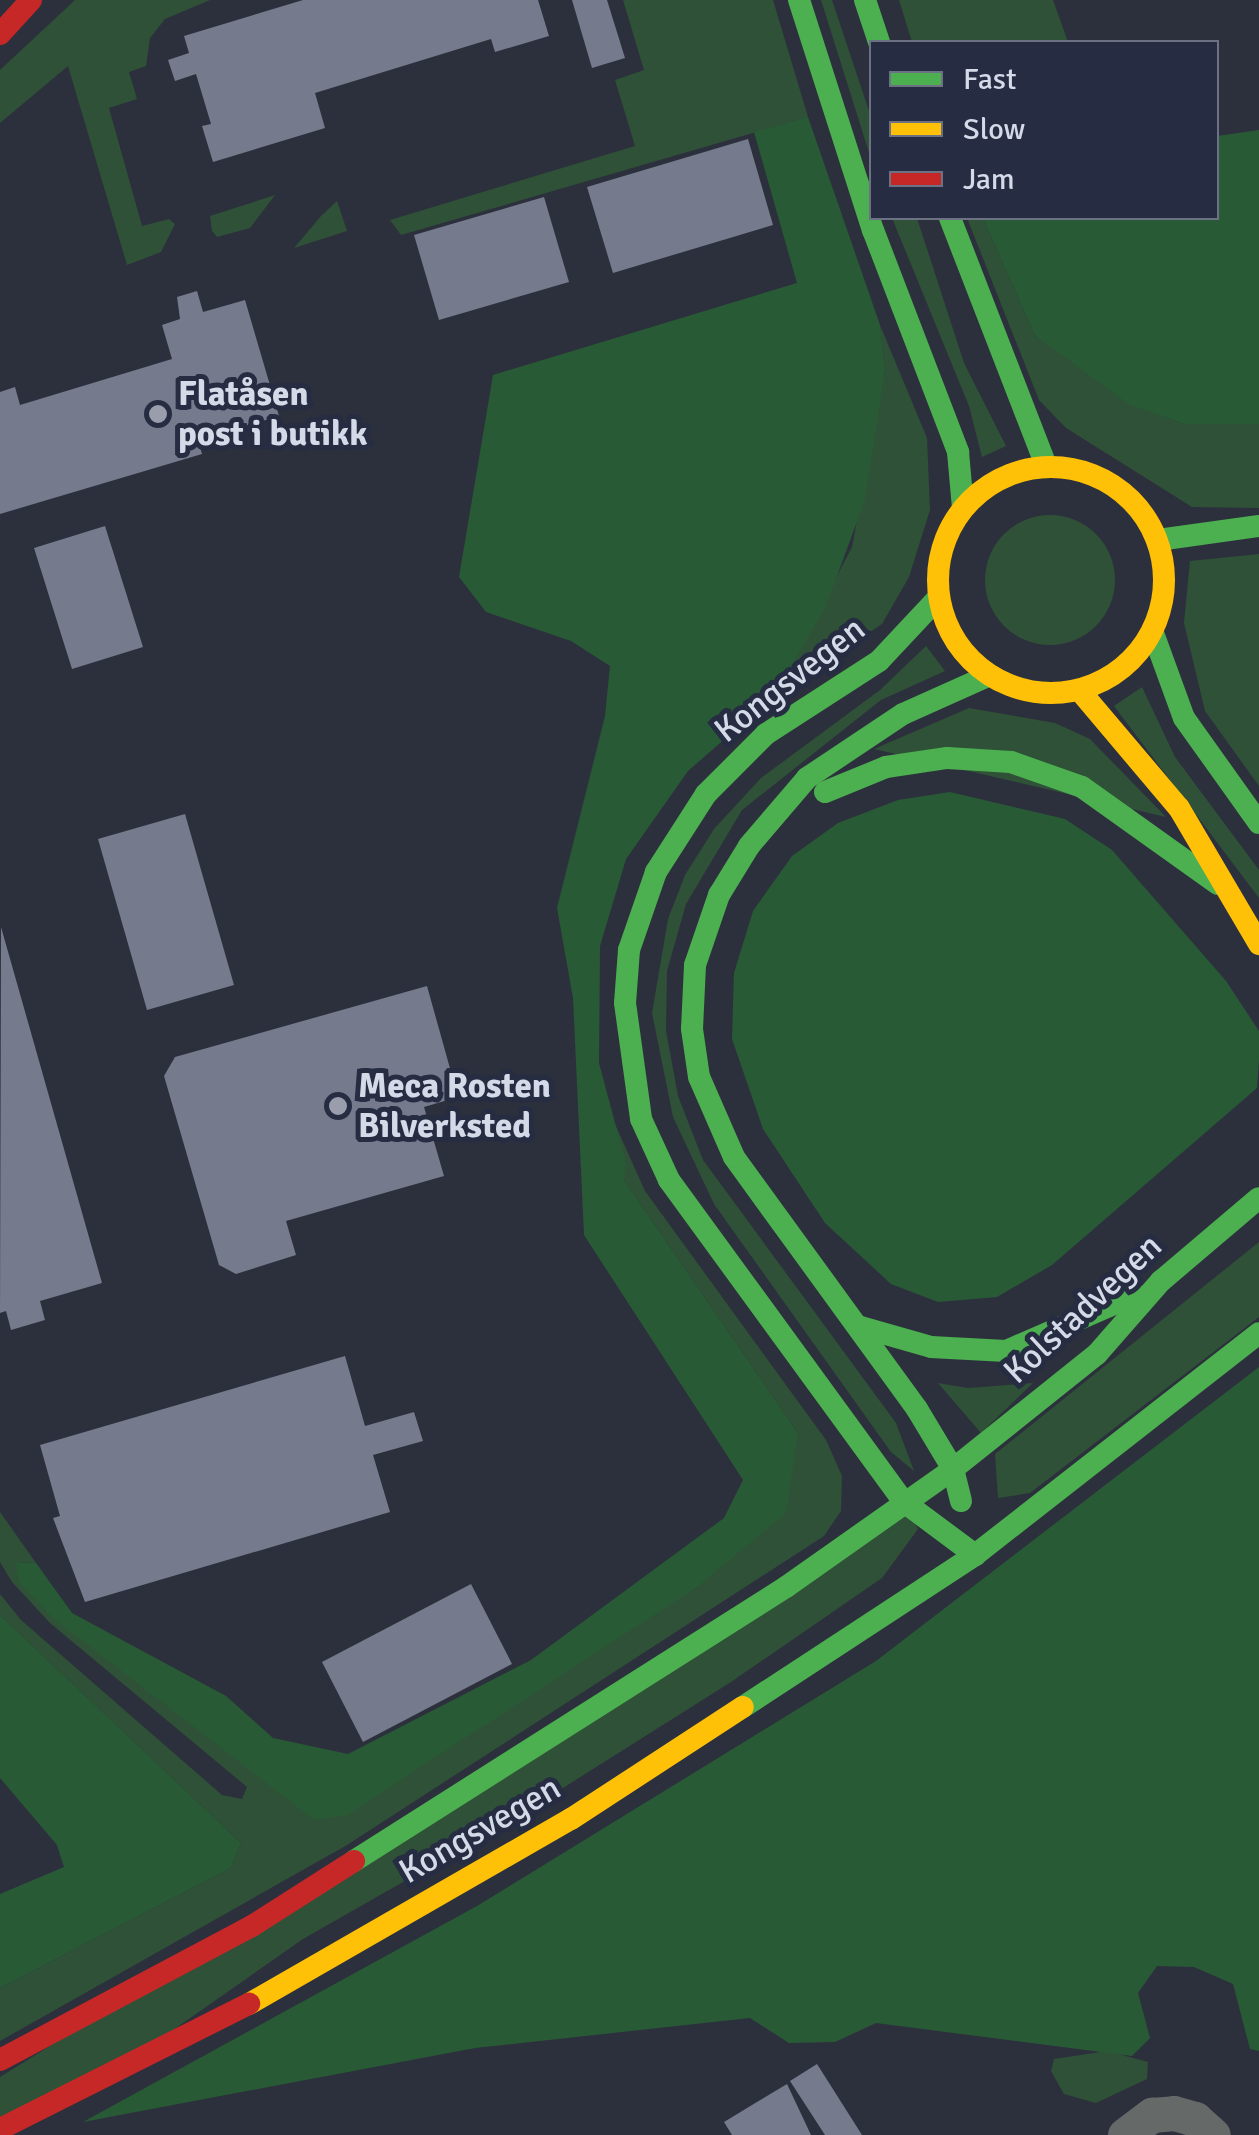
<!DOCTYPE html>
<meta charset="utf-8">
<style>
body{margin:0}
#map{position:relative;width:1259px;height:2135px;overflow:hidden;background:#2c303c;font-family:Signika,sans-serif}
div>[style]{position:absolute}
.green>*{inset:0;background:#2f5137}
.round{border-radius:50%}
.forest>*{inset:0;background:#295a36}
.building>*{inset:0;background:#757b8c}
.street>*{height:35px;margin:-17.5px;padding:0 17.5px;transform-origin:17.5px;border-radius:17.5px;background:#656968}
.fast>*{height:22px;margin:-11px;padding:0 11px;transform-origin:11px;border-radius:11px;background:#4caf50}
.slow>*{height:22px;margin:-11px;padding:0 11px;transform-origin:11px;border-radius:11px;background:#ffc107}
.slow>.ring{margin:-11px;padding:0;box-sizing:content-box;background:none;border:22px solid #ffc107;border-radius:50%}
.jam>*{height:22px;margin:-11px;padding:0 11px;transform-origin:11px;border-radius:11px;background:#c62828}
.dots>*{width:28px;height:28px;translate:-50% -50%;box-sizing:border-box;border:5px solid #262d42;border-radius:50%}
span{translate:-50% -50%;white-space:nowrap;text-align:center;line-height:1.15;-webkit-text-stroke:10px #262d42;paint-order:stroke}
.poi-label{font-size:35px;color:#d5dae8;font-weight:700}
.left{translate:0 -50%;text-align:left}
.street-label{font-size:35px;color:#d5dae8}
.legend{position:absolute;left:869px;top:40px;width:350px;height:180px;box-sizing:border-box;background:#262d42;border:2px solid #6c7284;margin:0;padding:12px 18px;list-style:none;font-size:30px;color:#d5dae8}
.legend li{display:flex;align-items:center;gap:20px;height:50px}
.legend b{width:50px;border:2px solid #6c7284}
</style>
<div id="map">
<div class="green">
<i style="clip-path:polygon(75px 0,210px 0,165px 19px,150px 38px,146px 66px,129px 72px,137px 99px,109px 108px,142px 226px,169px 219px,175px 224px,161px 252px,127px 265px,68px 66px,0 123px,0 70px)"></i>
<i style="clip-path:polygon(623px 0,773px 0,808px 117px,401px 235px,390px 220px,635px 146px,615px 80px,644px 70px)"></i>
<i style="clip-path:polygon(821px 0,832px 0,871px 117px,871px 159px)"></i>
<i style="clip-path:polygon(899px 0,1053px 0,1068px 42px,912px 42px)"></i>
<i style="clip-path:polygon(275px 195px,250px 228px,217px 237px,212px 231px,210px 216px)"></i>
<i style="clip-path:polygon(337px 201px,347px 231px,294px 248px,321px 216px)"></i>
<i style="clip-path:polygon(892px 218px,917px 218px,964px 363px,1006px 446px,982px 457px,969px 406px)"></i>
<i style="clip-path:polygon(967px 218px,983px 218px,1035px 336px,1130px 404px,1184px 424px,1259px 424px,1259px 508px,1192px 507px,1066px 428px,1039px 400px)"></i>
<i style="clip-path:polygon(880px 325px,927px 438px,930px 510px,909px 577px,882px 624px,774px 696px,852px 547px,885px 372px)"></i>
<i class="round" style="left:985px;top:515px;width:130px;height:130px"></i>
<i style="clip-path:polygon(1259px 554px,1259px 786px,1205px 711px,1184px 623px,1190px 561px)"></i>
<i style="clip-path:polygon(926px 646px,945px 671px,881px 700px,742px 810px,686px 904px,667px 971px,666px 1031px,678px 1096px,703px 1160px,896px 1423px,914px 1471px,891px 1452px,714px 1204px,673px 1117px,652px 1013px,668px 919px,685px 875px,714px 829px,761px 778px,880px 690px)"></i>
<i style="clip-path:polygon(1142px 687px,1175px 757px,1259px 870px,1259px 898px,1114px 706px)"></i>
<i style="clip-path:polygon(969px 708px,1055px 723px,1090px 739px,1166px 817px,874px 749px)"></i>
<i style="clip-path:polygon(615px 1124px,645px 1191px,826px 1440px,842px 1476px,841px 1511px,824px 1536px,347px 1845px,0 2041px,0 1988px,231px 1868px,241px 1843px,0 1615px,0 1594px,21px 1620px,222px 1795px,242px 1799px,247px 1787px,50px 1623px,12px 1582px,0 1562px,0 1512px,36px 1563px,17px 1562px,18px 1581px,314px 1820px,697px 1587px,798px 1433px,624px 1180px)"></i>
<i style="clip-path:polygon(1259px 1242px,1259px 1317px,1030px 1493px,998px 1498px,995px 1454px)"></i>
<i style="clip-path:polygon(938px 1383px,968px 1388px,1033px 1383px,981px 1433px)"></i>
<i style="clip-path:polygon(910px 1513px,918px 1529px,882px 1578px,731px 1682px,517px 1817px,303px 1939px,156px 2042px,0 2120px,0 2077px)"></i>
<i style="clip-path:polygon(1107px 2051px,1148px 2062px,1147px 2079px,1096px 2103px,1064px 2094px,1051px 2071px,1054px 2059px)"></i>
</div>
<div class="forest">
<i style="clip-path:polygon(808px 117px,880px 325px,885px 371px,865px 500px,826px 606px,774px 696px,688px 771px,626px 859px,600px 946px,599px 1063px,626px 1164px,624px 1180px,798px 1433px,786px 1513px,697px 1587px,347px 1815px,314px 1820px,53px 1618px,18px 1581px,16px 1562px,36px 1563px,72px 1613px,226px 1696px,273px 1738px,348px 1754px,531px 1660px,724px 1518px,743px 1480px,584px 1235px,573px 998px,557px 908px,605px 716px,610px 666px,571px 641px,486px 612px,459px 577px,493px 375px,797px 283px,754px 132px)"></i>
<i style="clip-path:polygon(1259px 130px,1259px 424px,1184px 424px,1130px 405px,1035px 336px,983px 218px,1216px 218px,1217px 136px)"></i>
<i style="clip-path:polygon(950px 792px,1065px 819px,1112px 850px,1226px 981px,1259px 1031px,1259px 1060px,1257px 1088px,1052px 1265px,997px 1297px,938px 1302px,891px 1284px,825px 1223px,763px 1129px,732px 1039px,734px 973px,753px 911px,792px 856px,838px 823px,898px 800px)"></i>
<i style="clip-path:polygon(1259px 1367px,1259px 2051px,1250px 2049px,1233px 1984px,1194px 1967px,1157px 1966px,1138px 1993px,1150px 2038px,1132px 2056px,876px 2023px,835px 2042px,789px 2043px,750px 2018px,475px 2048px,83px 2122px,477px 1906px,876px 1661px)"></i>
<i style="clip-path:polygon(0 1615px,241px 1843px,231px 1868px,0 1988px,0 1894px,64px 1867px,57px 1845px,0 1778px)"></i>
</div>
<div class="building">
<i style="clip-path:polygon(303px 0,538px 0,549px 36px,495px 52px,491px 39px,315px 93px,325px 128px,213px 162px,202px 126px,211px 124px,196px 74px,175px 81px,168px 60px,189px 53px,184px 36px)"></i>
<i style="clip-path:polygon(572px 0,607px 0,625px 58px,592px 68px)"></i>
<i style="clip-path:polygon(748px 139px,773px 225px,613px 273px,587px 187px)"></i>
<i style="clip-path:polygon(544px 197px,569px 282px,439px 320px,414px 235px)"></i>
<i style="clip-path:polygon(197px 291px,203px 312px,245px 300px,279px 416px,198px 440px,202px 454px,0 514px,0 392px,15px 387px,20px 405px,172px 359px,162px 325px,180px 319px,177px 297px)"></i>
<i style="clip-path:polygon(105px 526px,143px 647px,72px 669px,34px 548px)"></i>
<i style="clip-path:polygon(185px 814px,234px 985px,147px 1010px,98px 839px)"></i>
<i style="clip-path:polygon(1px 927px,102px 1283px,40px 1301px,45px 1320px,11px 1330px,6px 1311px,0 1313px)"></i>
<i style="clip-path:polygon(427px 986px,458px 1097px,424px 1107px,444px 1176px,286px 1221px,296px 1255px,236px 1274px,219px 1265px,164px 1076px,175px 1057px)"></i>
<i style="clip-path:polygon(345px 1356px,365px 1426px,414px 1412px,423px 1441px,373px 1455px,390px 1512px,85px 1602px,53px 1518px,60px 1516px,40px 1445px)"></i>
<i style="clip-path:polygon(471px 1584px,512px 1664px,363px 1742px,322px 1662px)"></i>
<i style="clip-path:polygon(817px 2064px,862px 2135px,825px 2135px,790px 2081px)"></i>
<i style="clip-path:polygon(787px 2084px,811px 2135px,732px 2135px,724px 2122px)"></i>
</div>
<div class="street">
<i style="left:1125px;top:2135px;width:34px;rotate:-37deg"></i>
<i style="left:1152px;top:2115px;width:22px;rotate:-5deg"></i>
<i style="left:1174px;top:2113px;width:22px;rotate:16deg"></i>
<i style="left:1195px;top:2119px;width:24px;rotate:42deg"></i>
</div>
<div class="fast">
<i style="left:799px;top:0;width:242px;rotate:72.2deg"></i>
<i style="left:873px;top:230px;width:238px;rotate:69deg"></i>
<i style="left:958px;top:452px;width:56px;rotate:84.9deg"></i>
<i style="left:865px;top:0;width:44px;rotate:71.6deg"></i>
<i style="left:950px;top:218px;width:266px;rotate:68.8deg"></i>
<i style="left:1158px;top:540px;width:102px;rotate:-7.9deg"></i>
<i style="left:938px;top:598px;width:86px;rotate:133.1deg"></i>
<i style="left:879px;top:661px;width:135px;rotate:147.1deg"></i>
<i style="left:766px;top:734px;width:85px;rotate:135deg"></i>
<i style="left:706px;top:794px;width:93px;rotate:122.7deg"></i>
<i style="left:656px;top:872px;width:83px;rotate:109.1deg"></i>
<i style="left:629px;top:950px;width:53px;rotate:94.3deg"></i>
<i style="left:625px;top:1003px;width:117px;rotate:82.1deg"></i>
<i style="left:641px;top:1119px;width:67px;rotate:65.3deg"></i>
<i style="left:669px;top:1180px;width:399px;rotate:53.9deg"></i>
<i style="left:904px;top:1502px;width:89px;rotate:36.7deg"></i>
<i style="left:1153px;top:633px;width:90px;rotate:70deg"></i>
<i style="left:1184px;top:718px;width:129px;rotate:54.5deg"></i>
<i style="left:825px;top:792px;width:66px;rotate:-22.3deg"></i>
<i style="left:886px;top:767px;width:62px;rotate:-8.4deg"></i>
<i style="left:947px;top:758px;width:64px;rotate:3.6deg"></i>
<i style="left:1011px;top:762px;width:75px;rotate:19.4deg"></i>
<i style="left:1082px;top:787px;width:167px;rotate:35.5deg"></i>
<i style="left:861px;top:1327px;width:73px;rotate:15.9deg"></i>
<i style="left:931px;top:1347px;width:75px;rotate:3.1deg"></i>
<i style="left:1006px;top:1351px;width:141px;rotate:-23.5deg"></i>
<i style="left:961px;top:1501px;width:33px;rotate:-104deg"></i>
<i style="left:953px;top:1469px;width:70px;rotate:-121deg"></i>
<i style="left:917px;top:1409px;width:311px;rotate:-126deg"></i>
<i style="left:734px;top:1157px;width:87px;rotate:-113.6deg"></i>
<i style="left:699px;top:1077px;width:49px;rotate:-98.3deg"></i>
<i style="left:692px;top:1029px;width:64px;rotate:-87.3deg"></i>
<i style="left:695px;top:965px;width:74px;rotate:-71.1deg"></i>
<i style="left:719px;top:895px;width:57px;rotate:-58.5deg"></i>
<i style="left:749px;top:846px;width:89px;rotate:-49.5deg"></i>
<i style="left:807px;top:778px;width:115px;rotate:-33.7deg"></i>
<i style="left:903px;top:714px;width:93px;rotate:-24.1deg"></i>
<i style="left:743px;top:1707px;width:277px;rotate:-33.2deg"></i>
<i style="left:975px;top:1555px;width:360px;rotate:-38deg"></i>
<i style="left:354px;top:1861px;width:512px;rotate:-32.39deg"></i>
<i style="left:786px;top:1587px;width:204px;rotate:-35.2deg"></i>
<i style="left:953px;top:1469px;width:184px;rotate:-38.6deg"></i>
<i style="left:1097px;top:1354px;width:97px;rotate:-48.8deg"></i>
<i style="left:1161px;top:1281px;width:128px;rotate:-40.3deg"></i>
</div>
<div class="slow">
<i class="ring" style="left:938px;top:467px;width:204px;height:204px"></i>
<i style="left:1080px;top:691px;width:153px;rotate:49.8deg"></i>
<i style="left:1179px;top:808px;width:158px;rotate:59.5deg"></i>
<i style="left:249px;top:2004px;width:371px;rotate:-29.9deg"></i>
<i style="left:571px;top:1819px;width:205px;rotate:-33.1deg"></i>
</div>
<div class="jam">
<i style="left:0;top:34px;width:46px;rotate:-47.6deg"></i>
<i style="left:0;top:2060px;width:285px;rotate:-28deg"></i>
<i style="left:252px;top:1926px;width:121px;rotate:-32.5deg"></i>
<i style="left:0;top:2129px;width:279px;rotate:-26.7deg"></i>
</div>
<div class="dots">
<i style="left:158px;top:414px;background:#9a9eac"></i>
<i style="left:338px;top:1106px;background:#9a9eac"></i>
</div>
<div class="poi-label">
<span class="left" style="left:178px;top:414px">Flatåsen<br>post i butikk</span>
<span class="left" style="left:358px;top:1106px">Meca Rosten<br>Bilverksted</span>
</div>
<div class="street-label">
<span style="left:790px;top:680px;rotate:-38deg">Kongsvegen</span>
<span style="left:1083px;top:1309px;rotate:-43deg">Kolstadvegen</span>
<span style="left:480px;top:1830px;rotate:-30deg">Kongsvegen</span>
</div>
<ul class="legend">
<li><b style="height:12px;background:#4caf50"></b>Fast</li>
<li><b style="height:12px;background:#ffc107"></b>Slow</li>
<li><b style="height:12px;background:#c62828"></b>Jam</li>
</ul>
</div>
